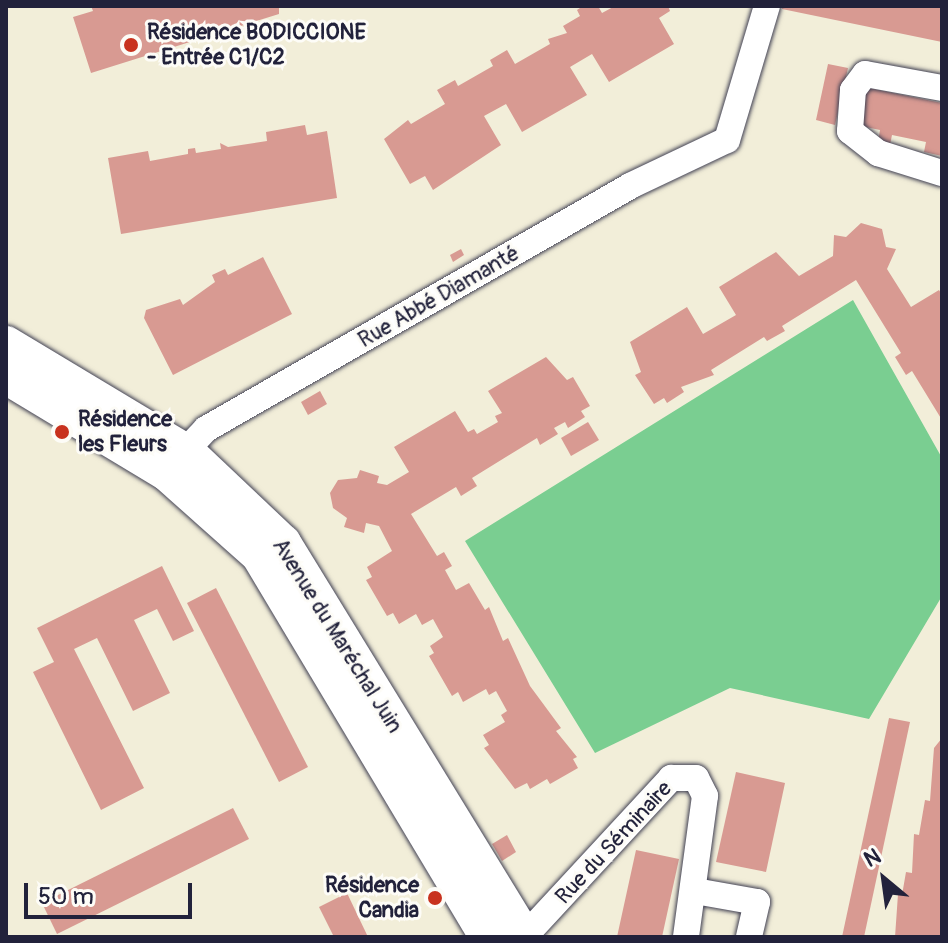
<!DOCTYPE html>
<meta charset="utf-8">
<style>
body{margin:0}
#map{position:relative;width:948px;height:943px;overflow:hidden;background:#f2eed9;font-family:Pangolin,sans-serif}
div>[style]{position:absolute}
.green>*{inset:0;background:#7ace91}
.building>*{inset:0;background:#d89a92}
.roads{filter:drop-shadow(0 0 2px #414153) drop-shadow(0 0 2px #414153)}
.minor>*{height:26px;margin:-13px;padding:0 13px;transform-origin:13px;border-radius:13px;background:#fff}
.secondary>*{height:36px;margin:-18px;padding:0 18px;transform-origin:18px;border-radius:18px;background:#fff}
.dots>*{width:22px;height:22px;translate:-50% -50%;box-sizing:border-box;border:4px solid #fdfcf7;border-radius:50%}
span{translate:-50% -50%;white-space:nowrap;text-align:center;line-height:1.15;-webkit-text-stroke:6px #fdfcf7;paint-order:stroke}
.poi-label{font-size:22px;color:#22223b;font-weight:700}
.left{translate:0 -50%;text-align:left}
.right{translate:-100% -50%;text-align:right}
.street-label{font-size:22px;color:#22223b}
.frame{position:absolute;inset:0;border:8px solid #22223b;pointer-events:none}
.north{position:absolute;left:844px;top:839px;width:80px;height:80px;-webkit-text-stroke:6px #fdfcf7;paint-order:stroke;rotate:331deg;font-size:22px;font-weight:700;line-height:32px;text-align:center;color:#22223b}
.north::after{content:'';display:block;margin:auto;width:28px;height:36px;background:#22223b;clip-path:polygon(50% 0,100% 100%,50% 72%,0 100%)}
.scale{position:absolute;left:24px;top:883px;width:168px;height:36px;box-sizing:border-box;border:4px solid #22223b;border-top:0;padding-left:10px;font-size:24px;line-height:28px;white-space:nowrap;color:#22223b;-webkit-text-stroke:6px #fdfcf7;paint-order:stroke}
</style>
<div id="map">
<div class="green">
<i style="clip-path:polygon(853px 300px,942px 458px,942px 596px,869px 719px,730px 688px,595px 753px,465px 541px)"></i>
</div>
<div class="building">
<i style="clip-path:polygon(91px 6px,279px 6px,279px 14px,91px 73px,73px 17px,93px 11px)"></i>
<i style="clip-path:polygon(583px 6px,598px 6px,602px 13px,615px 6px,668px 6px,670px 11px,659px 18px,674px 44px,609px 82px,592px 54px,570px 67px,587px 95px,522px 132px,506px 104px,484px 116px,501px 145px,433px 190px,425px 176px,410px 184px,384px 139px,408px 120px,411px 124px,445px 104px,437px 90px,455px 80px,458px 86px,493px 66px,490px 60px,507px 50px,515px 64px,550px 44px,548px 39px,567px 33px,563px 26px,580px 16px,577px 10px)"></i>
<i style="clip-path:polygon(782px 6px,942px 6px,942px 42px,782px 9px)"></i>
<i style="clip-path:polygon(828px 64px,848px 68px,835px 125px,816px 120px)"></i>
<i style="clip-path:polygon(864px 87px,942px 103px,942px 156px,924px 152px,926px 142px,892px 135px,890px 145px,878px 142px,880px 130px,856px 125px)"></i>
<i style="clip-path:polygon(305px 125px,307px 135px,327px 131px,337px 198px,121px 234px,108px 158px,148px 151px,150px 161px,188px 154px,188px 149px,195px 148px,196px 153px,221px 149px,220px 143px,228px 147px,267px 141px,266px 132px)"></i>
<i style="clip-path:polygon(861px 223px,882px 229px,886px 247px,896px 249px,887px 269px,911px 307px,939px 290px,942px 295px,942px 420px,912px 371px,906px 375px,895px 357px,901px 353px,856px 280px,782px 326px,785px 331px,767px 341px,764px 337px,711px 370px,714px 375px,681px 387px,684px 392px,667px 403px,664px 398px,654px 404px,635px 375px,641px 372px,630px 342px,687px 307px,703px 334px,736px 315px,719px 287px,776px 252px,799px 276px,833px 256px,834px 235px,846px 237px)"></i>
<i style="clip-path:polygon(461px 249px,464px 255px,453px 262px,450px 255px)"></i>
<i style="clip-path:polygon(263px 257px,292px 314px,173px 375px,144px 318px,146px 310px,180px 299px,183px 305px,215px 282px,212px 275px,225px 269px,228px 275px)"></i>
<i style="clip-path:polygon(546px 357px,567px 380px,573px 377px,590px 406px,581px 411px,585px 417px,568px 428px,565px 422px,554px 428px,558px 434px,540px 445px,537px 438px,472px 478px,477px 486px,461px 496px,456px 487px,411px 514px,437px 556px,444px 552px,452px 566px,445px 570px,456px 590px,469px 583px,485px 610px,489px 607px,503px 641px,508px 638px,530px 686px,561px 728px,556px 731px,577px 757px,573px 759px,578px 768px,550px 784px,547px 779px,530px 789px,527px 783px,515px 789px,484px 748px,489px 745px,483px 735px,505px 722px,501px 715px,507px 711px,496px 691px,489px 695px,486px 689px,463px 702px,458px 692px,452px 696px,429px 656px,434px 653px,430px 646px,443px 637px,433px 619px,422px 625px,416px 614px,399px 624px,393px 613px,387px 616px,366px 580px,372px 577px,367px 567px,392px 551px,379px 526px,366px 523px,364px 533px,344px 527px,347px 518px,333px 508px,330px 493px,338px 480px,357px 478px,360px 470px,379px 476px,377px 483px,387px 485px,409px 472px,394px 447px,455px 411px,468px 432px,474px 429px,477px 434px,498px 422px,495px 416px,502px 413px,488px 391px)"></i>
<i style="clip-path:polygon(320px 391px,327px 404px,308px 415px,301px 402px)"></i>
<i style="clip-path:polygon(588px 422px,599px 440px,571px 456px,561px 438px)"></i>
<i style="clip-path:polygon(162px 566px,194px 631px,173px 641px,157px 609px,134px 620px,170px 693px,133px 711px,97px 638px,74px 649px,144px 788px,101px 810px,33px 672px,54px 662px,37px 628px)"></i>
<i style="clip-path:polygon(216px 588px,308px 767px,279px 782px,187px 603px)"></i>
<i style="clip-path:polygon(889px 718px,910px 722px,864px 937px,842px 937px)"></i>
<i style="clip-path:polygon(942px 738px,940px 937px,895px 937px,898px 894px,902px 895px,906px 872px,912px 873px,914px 834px,919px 835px,925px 800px,930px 801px,934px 748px)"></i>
<i style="clip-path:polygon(736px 772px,785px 783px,766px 872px,716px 862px)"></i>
<i style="clip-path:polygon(233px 808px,249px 839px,57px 934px,42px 903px)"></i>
<i style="clip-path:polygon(507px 835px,516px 852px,502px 861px,492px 844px)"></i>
<i style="clip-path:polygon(636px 850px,679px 859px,662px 937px,617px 937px)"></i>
<i style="clip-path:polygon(347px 893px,368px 937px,334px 937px,319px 907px)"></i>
</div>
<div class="roads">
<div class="minor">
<i style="left:942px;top:88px;width:78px;rotate:-169.7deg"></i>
<i style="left:865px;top:74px;width:20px;rotate:127deg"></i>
<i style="left:853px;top:90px;width:41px;rotate:94.2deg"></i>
<i style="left:850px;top:131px;width:36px;rotate:38deg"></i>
<i style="left:878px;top:153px;width:67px;rotate:17.4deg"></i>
<i style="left:173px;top:464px;width:48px;rotate:-46.7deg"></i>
<i style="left:206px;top:429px;width:489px;rotate:-29.8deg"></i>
<i style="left:630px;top:186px;width:107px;rotate:-25.4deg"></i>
<i style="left:727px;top:140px;width:140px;rotate:-73.4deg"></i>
<i style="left:695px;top:891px;width:63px;rotate:10.1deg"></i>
<i style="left:757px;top:902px;width:36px;rotate:103deg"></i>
<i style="left:524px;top:937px;width:217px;rotate:-47.2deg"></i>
<i style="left:671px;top:778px;width:25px"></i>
<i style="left:696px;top:778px;width:20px;rotate:63deg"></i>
<i style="left:705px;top:796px;width:142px;rotate:97.7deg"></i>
</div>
<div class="secondary">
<i style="left:6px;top:344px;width:214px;rotate:31deg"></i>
<i style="left:189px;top:454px;width:129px;rotate:43.4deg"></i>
<i style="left:283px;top:543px;width:462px;rotate:58.5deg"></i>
<i style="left:6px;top:376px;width:188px;rotate:31.1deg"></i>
<i style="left:167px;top:473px;width:123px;rotate:41.7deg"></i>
<i style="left:259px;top:555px;width:445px;rotate:59.1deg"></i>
</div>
</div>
<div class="dots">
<i style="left:131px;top:45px;background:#c8321e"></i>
<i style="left:62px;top:432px;background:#c8321e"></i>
<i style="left:435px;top:898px;background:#c8321e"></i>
</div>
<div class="poi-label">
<span class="left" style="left:147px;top:45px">Résidence BODICCIONE<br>- Entrée C1/C2</span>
<span class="left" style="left:78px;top:432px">Résidence<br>les Fleurs</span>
<span class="right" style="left:419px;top:898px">Résidence<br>Candia</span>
</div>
<div class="street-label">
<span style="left:439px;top:297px;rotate:-30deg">Rue Abbé Diamanté</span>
<span style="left:337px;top:636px;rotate:58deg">Avenue du Maréchal Juin</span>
<span style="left:614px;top:843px;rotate:-47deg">Rue du Séminaire</span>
</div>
<div class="frame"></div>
<div class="north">N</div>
<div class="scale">50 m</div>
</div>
